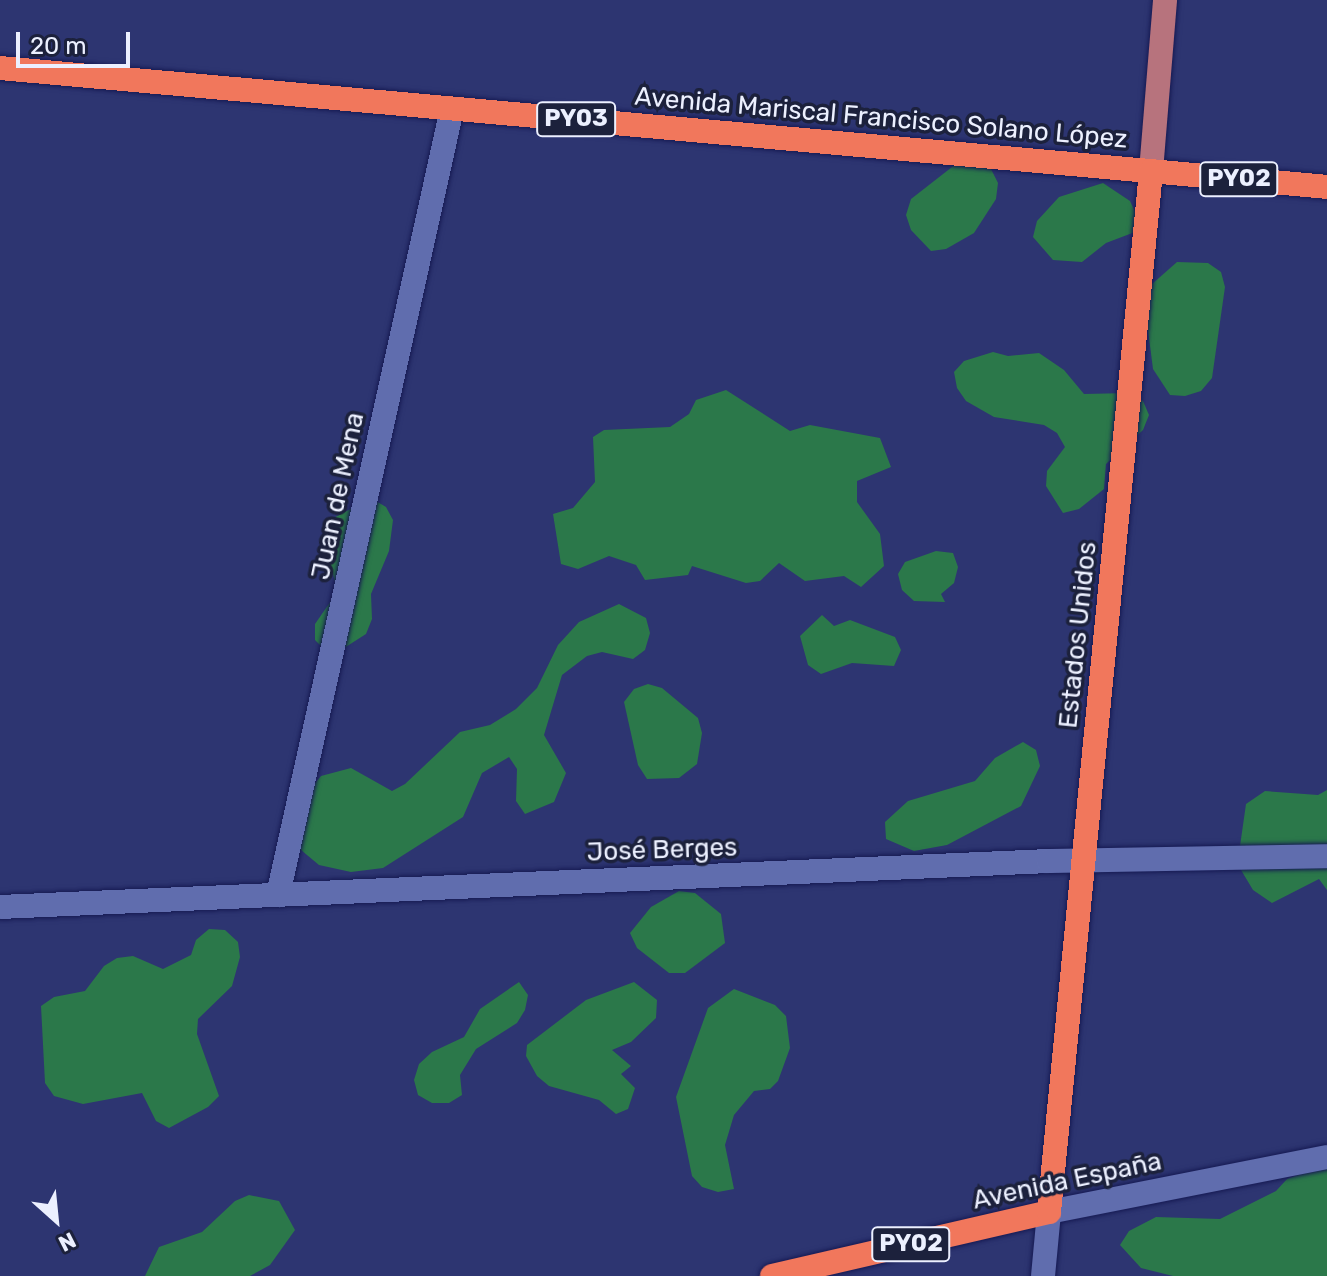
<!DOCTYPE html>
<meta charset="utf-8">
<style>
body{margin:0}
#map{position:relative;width:1327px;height:1276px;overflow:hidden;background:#2d3571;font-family:Rubik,sans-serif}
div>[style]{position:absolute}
.forest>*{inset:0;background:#2b784a}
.roads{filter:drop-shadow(0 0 2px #161a53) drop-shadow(0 0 2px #161a53)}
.street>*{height:24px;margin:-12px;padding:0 12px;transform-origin:12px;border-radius:12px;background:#606dae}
.secondary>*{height:24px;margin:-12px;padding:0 12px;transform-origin:12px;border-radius:12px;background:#606dae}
.primary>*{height:24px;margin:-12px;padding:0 12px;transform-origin:12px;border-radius:12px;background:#b7737d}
.highway>*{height:24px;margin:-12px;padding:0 12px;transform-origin:12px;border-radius:12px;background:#f1775c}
span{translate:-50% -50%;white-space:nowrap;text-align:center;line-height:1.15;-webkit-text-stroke:7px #1c213c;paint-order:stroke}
.shield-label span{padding:2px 6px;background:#1c213c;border:2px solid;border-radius:6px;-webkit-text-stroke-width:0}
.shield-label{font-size:24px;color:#ecf0ff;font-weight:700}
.street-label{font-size:26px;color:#ecf0ff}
.north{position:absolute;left:16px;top:1180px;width:80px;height:80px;-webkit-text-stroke:6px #1c213c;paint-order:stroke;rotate:153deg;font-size:22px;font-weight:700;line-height:32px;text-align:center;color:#ecf0ff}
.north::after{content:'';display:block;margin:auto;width:28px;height:36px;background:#ecf0ff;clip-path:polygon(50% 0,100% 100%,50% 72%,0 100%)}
.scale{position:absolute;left:16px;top:32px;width:114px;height:36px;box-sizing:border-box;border:4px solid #ecf0ff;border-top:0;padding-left:10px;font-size:24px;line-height:28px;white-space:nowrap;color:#ecf0ff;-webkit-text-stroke:6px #1c213c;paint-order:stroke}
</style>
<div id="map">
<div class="forest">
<i style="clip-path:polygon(961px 160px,991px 169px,998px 183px,996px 199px,974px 233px,946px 249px,931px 251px,911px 230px,906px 215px,911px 199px)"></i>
<i style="clip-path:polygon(1103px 183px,1130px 201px,1137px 216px,1135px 232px,1106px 243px,1082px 262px,1053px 260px,1033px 237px,1037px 221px,1059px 197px)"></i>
<i style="clip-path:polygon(1177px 262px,1208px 263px,1221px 272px,1225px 287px,1212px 378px,1201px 391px,1185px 396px,1170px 395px,1153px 369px,1143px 292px)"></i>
<i style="clip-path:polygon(993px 352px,1008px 356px,1039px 353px,1064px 370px,1084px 394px,1129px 393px,1143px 401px,1149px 415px,1143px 430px,1106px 464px,1104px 489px,1079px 509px,1063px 513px,1046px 486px,1047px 471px,1065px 447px,1057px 433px,1044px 425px,994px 417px,966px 401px,957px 388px,954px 372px,964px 361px)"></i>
<i style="clip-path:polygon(726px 390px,790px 431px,810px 425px,880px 438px,891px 467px,857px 481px,857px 502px,880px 534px,884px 566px,861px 587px,844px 576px,805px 581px,779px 563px,760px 581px,746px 583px,692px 566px,688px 575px,645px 580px,636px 565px,609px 556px,578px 569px,561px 564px,553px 514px,573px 508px,595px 482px,593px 437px,604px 430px,670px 427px,689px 414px,696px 400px)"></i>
<i style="clip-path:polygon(371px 498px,386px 507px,393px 520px,389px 551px,371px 594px,372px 619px,366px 634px,341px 650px,325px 650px,315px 640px,315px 624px,333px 598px,335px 582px,323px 536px,328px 521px)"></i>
<i style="clip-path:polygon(936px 551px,953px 553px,958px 567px,954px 583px,941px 594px,945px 602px,914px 601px,902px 590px,898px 574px,905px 562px)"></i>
<i style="clip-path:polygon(619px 604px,646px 618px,650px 633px,645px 650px,633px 659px,602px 652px,587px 656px,562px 675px,544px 735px,566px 773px,554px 802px,525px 814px,516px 801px,517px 769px,509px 757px,482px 773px,463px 817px,383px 868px,351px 872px,319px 865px,295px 845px,301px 800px,321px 776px,351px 768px,392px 791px,405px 784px,460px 732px,490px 725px,516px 709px,537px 688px,558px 645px,579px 622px)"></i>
<i style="clip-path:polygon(822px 615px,834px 626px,850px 620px,895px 637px,901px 650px,894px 666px,852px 663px,821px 674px,808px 665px,800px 636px)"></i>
<i style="clip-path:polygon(648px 684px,662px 688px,698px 718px,702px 733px,697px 764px,679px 778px,647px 779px,638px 765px,624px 702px,634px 689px)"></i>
<i style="clip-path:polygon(1023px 742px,1036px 750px,1040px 766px,1021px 806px,947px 845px,914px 851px,886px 839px,885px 822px,908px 801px,975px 781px,995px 758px)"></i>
<i style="clip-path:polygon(1327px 790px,1327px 890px,1319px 879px,1272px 903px,1253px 890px,1241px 870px,1239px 853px,1246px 804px,1265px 791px,1318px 795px)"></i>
<i style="clip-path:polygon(679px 891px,695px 893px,721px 914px,725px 943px,685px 973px,669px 973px,637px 948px,630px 933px,651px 907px)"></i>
<i style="clip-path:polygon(209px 929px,225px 930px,238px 942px,240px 957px,232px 986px,198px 1019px,197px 1034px,219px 1096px,208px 1107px,169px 1128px,156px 1121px,142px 1093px,83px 1104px,54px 1096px,45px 1083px,41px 1006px,54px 997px,85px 991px,104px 966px,117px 958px,133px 956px,163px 969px,191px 955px,196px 940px)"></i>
<i style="clip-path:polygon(519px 982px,528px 995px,525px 1010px,517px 1023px,476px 1049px,460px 1075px,462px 1095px,449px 1103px,432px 1103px,418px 1095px,414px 1080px,419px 1064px,432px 1052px,464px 1037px,480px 1009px)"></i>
<i style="clip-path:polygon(634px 982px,657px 1000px,656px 1018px,631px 1042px,612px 1050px,631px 1066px,621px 1074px,635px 1088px,628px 1109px,616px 1114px,599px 1100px,549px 1086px,537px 1076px,526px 1056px,527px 1045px,586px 1000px)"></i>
<i style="clip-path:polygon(734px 989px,775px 1005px,786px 1016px,790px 1048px,778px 1081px,770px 1089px,754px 1091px,734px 1115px,725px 1145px,734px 1189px,718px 1192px,702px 1187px,692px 1176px,676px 1097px,708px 1008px)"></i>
<i style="clip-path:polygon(1318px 1168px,1327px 1169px,1327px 1276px,1173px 1276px,1141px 1268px,1120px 1245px,1129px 1231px,1156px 1217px,1220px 1219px,1276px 1191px,1287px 1179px)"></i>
<i style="clip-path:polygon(249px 1195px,279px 1201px,295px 1230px,270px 1265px,250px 1276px,145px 1276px,159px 1247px,202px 1232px,235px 1201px)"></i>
</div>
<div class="roads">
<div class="street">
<i style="left:278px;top:895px;width:805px;rotate:-77.52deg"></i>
<i style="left:0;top:907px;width:1049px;rotate:-2.51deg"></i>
<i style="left:1048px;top:861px;width:279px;rotate:-1deg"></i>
</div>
<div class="secondary">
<i style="left:1043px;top:1276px;width:64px;rotate:-84.6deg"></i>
<i style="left:1049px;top:1212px;width:283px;rotate:-11.2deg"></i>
</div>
<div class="primary">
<i style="left:1151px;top:171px;width:172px;rotate:-85.3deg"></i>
</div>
<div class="highway">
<i style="left:0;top:68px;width:1332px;rotate:5.12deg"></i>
<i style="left:772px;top:1276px;width:284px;rotate:-13deg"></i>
<i style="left:1049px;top:1212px;width:1046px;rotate:-84.4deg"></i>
</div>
</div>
<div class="shield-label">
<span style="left:576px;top:119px">PY03</span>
<span style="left:1239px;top:179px">PY02</span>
<span style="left:911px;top:1244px">PY02</span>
</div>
<div class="street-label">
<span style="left:881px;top:118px;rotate:5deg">Avenida Mariscal Francisco Solano López</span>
<span style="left:338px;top:496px;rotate:-78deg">Juan de Mena</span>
<span style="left:1078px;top:635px;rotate:-84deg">Estados Unidos</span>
<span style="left:662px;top:850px;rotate:-2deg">José Berges</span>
<span style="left:1067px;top:1181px;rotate:-12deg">Avenida España</span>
</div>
<div class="north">N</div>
<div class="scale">20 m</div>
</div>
